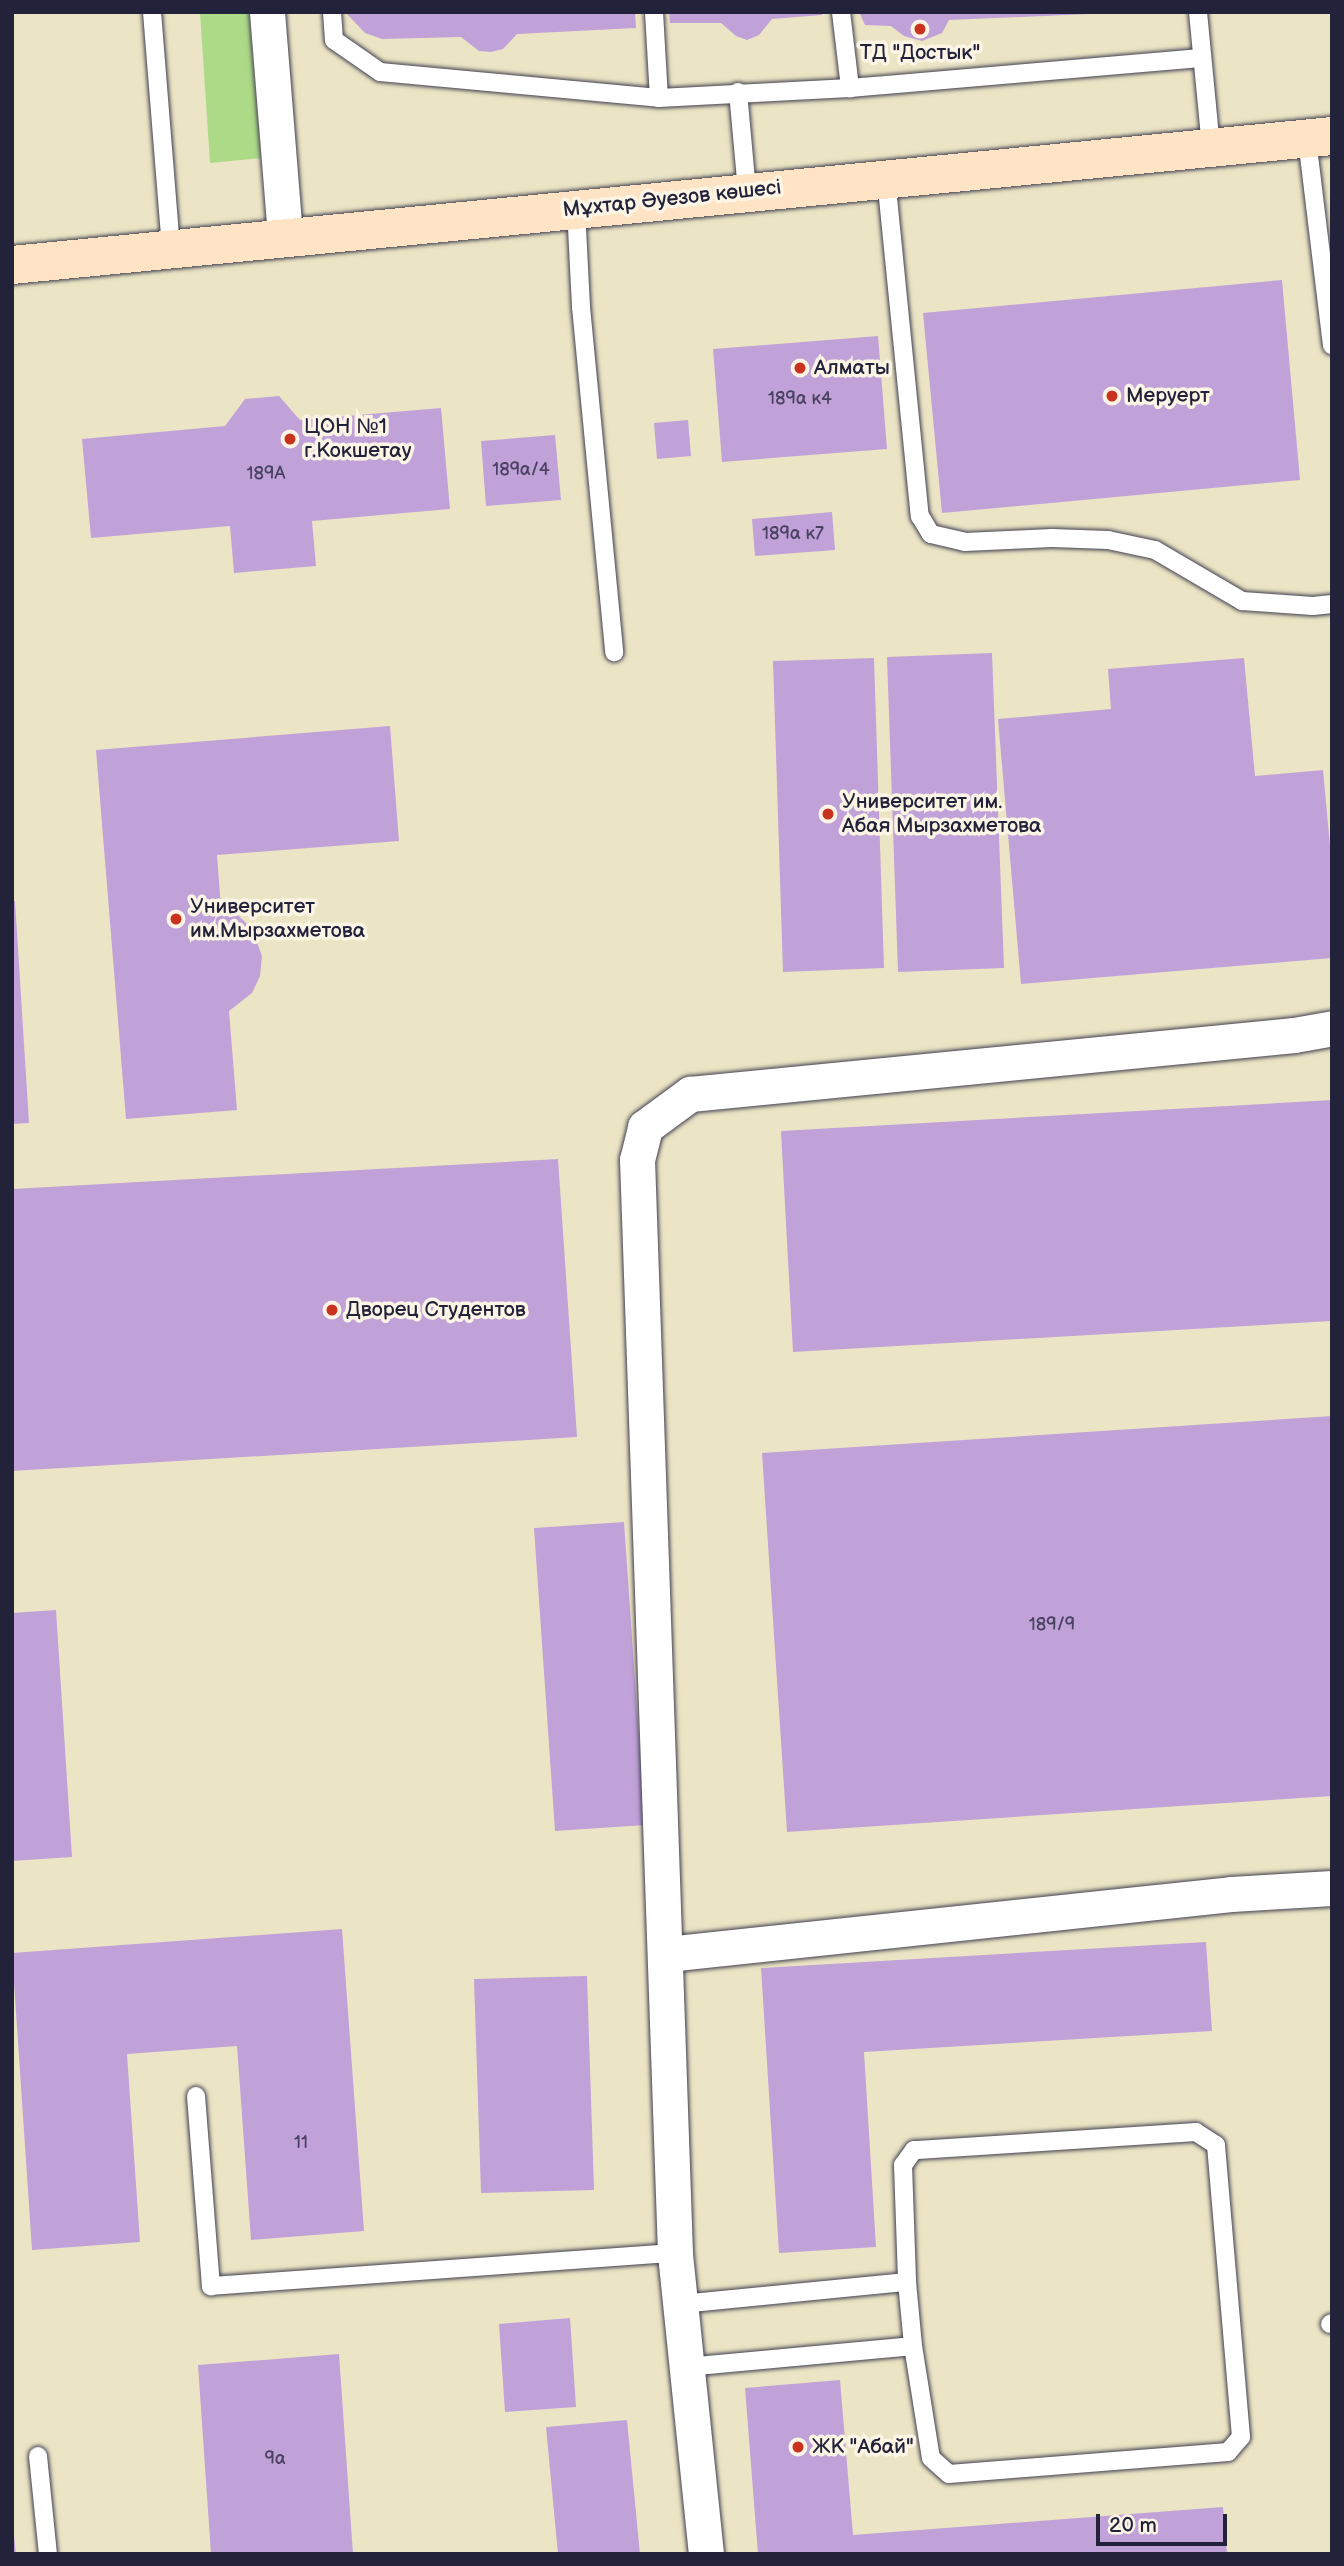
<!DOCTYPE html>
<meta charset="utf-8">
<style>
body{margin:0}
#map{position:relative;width:1344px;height:2566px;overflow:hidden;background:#ece5c5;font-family:"Balsamiq Sans",sans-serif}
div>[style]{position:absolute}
.green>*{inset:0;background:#adda87}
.building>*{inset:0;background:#c0a2d9}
.roads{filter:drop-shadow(0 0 2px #403f50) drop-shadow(0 0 2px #403f50)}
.lane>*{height:18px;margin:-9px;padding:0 9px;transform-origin:9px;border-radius:9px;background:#fff}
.street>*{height:35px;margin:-17.5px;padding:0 17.5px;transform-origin:17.5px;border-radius:17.5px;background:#fff}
.secondary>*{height:38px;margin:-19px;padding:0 19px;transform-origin:19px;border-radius:19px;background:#fee4c5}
.dots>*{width:19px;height:19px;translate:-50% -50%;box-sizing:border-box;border:4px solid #fcf5e5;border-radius:50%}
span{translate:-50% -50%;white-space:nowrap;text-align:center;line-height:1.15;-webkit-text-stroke:7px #fcf5e5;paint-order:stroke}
.number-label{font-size:18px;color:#4a4262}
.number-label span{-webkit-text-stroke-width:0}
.poi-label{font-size:21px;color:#22223b}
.left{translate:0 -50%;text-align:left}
.street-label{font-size:21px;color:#22223b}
.frame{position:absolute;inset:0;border:14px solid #22223b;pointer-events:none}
.scale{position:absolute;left:1096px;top:2514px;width:131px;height:32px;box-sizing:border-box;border:4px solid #22223b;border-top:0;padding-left:9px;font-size:21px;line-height:24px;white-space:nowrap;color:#22223b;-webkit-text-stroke:5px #fcf5e5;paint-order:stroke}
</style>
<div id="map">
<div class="green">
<i style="clip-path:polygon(200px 12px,249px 12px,261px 158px,210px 163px)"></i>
</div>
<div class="building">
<i style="clip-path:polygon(345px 12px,635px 12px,636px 28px,517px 34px,503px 49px,491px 52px,479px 51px,461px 37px,382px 39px,365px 33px)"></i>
<i style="clip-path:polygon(669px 12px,822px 12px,822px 15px,772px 19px,759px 35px,747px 40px,736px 36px,721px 23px,670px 23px)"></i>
<i style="clip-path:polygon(859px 12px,1090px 12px,1090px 14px,949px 20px,942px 33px,922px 41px,904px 36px,891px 26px,865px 25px)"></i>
<i style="clip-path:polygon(1282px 280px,1300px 480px,942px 513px,923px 313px)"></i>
<i style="clip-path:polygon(878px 336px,887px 449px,722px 462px,713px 349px)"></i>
<i style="clip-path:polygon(279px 396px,300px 420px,441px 408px,450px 509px,312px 521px,316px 566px,234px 573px,230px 526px,91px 538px,82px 439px,225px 426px,245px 399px)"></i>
<i style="clip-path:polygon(688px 420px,691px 456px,657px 459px,654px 423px)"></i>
<i style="clip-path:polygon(555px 435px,561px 500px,486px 506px,481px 441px)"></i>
<i style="clip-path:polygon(832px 512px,835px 550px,755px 556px,752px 519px)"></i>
<i style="clip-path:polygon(992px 653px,1004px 968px,898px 972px,887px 657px)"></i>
<i style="clip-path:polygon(874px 658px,884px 968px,783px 972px,773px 661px)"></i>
<i style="clip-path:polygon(1244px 658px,1255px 776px,1323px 770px,1332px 867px,1332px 958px,1021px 984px,998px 719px,1111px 709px,1108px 669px)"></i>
<i style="clip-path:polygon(390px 726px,399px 841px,217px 855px,221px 908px,239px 916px,252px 929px,262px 956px,260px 976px,252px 993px,229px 1011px,237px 1110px,126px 1119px,96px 750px)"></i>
<i style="clip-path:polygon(15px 901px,29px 1123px,12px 1124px,12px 902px)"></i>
<i style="clip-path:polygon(1332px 1100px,1332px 1321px,793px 1352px,781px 1131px)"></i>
<i style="clip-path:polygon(558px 1159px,577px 1437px,12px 1471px,12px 1189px)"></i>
<i style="clip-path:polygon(1332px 1416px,1332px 1796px,787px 1832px,762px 1453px)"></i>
<i style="clip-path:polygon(624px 1522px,645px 1825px,555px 1831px,534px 1528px)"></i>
<i style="clip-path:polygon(56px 1610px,72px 1857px,12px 1861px,12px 1613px)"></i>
<i style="clip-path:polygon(342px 1929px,364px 2231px,251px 2240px,237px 2046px,127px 2054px,140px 2242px,32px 2250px,12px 1953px)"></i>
<i style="clip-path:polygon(1206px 1942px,1212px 2031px,864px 2052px,876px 2247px,779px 2253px,761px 1968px)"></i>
<i style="clip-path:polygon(587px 1976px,594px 2190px,481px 2193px,474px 1979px)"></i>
<i style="clip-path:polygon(570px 2318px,576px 2407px,505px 2412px,499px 2324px)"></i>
<i style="clip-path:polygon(339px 2354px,353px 2554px,211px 2554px,198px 2365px)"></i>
<i style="clip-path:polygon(840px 2380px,853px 2535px,1223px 2507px,1227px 2554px,758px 2554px,745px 2388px)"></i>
<i style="clip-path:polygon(627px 2420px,640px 2554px,558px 2554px,546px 2427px)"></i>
<i style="clip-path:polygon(12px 2535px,14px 2535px,16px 2554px,12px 2554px)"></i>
</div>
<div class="roads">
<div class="lane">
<i style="left:152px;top:12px;width:238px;rotate:85.4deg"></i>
<i style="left:332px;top:12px;width:28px;rotate:86deg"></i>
<i style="left:334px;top:40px;width:56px;rotate:34.8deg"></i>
<i style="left:380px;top:72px;width:280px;rotate:5.3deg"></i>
<i style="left:659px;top:98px;width:191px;rotate:-3deg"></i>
<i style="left:850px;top:88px;width:352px;rotate:-4.9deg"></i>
<i style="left:654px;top:12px;width:86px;rotate:86.7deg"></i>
<i style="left:841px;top:12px;width:77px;rotate:83.2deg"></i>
<i style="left:1198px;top:12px;width:137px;rotate:84.5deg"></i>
<i style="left:738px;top:92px;width:99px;rotate:84.8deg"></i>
<i style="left:1307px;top:139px;width:208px;rotate:83.1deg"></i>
<i style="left:886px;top:178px;width:340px;rotate:84.3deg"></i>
<i style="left:920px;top:516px;width:21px;rotate:59deg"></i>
<i style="left:931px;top:534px;width:35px;rotate:13deg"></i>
<i style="left:965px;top:542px;width:87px;rotate:-2.6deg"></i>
<i style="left:1052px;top:538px;width:56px;rotate:2deg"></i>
<i style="left:1108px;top:540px;width:48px;rotate:12deg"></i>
<i style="left:1155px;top:550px;width:101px;rotate:30.4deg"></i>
<i style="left:1242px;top:601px;width:71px;rotate:4deg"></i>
<i style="left:1313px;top:606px;width:19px;rotate:-6deg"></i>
<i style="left:576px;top:208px;width:99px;rotate:87.1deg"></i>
<i style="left:581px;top:307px;width:347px;rotate:84.5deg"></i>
<i style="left:196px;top:2096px;width:191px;rotate:85.5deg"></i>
<i style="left:211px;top:2286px;width:465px;rotate:-4.1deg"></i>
<i style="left:681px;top:2304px;width:227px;rotate:-5.6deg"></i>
<i style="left:907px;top:2282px;width:64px;rotate:84.6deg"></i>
<i style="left:913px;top:2346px;width:113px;rotate:80.9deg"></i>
<i style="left:931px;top:2458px;width:24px;rotate:42deg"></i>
<i style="left:949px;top:2474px;width:280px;rotate:-4.5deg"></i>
<i style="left:1228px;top:2452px;width:20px;rotate:-49deg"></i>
<i style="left:1241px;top:2437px;width:293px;rotate:-94.9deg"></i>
<i style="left:1216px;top:2145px;width:24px;rotate:-147deg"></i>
<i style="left:1196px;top:2132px;width:283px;rotate:176.3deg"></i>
<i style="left:914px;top:2150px;width:19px;rotate:126deg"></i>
<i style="left:903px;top:2165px;width:117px;rotate:88deg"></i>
<i style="left:1330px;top:2324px;width:2px;rotate:-27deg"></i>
<i style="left:687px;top:2367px;width:227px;rotate:-5.3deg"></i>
<i style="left:38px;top:2456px;width:99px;rotate:84.2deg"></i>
</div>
<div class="street">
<i style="left:267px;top:12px;width:226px;rotate:85.4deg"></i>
<i style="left:667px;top:1954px;width:567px;rotate:-6.07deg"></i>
<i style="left:1231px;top:1894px;width:101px;rotate:-3.4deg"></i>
<i style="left:706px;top:2554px;width:303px;rotate:-95.9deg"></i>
<i style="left:675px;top:2253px;width:1094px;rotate:-91.99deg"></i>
<i style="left:637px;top:1160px;width:34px;rotate:-76deg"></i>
<i style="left:645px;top:1127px;width:56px;rotate:-36.3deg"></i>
<i style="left:690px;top:1094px;width:607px;rotate:-5.58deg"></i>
<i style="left:1294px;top:1035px;width:39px;rotate:-10deg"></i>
</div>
<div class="secondary">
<i style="left:12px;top:265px;width:1326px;rotate:-5.58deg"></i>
</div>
</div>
<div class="dots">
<i style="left:920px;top:29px;background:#c8321e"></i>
<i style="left:800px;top:368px;background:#c8321e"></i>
<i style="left:1112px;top:396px;background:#c8321e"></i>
<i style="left:290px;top:439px;background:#c8321e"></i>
<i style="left:828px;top:814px;background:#c8321e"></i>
<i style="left:176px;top:919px;background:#c8321e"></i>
<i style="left:332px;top:1310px;background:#c8321e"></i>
<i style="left:798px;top:2447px;background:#c8321e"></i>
</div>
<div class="number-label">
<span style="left:800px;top:399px">189а к4</span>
<span style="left:521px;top:470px">189а/4</span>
<span style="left:266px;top:474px">189А</span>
<span style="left:793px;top:534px">189а к7</span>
<span style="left:1052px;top:1625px">189/9</span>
<span style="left:301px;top:2143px">11</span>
<span style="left:275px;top:2459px">9а</span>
</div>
<div class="poi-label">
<span style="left:920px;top:53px">ТД "Достык"</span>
<span class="left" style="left:814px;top:368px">Алматы</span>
<span class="left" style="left:1126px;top:396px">Меруерт</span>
<span class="left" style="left:304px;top:439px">ЦОН №1<br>г.Кокшетау</span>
<span class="left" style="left:842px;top:814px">Университет им.<br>Абая Мырзахметова</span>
<span class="left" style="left:190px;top:919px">Университет<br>им.Мырзахметова</span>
<span class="left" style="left:346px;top:1310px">Дворец Студентов</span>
<span class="left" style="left:812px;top:2447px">ЖК "Абай"</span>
</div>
<div class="street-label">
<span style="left:672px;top:199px;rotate:-6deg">Мұхтар Әуезов көшесі</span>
</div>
<div class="frame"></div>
<div class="scale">20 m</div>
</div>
